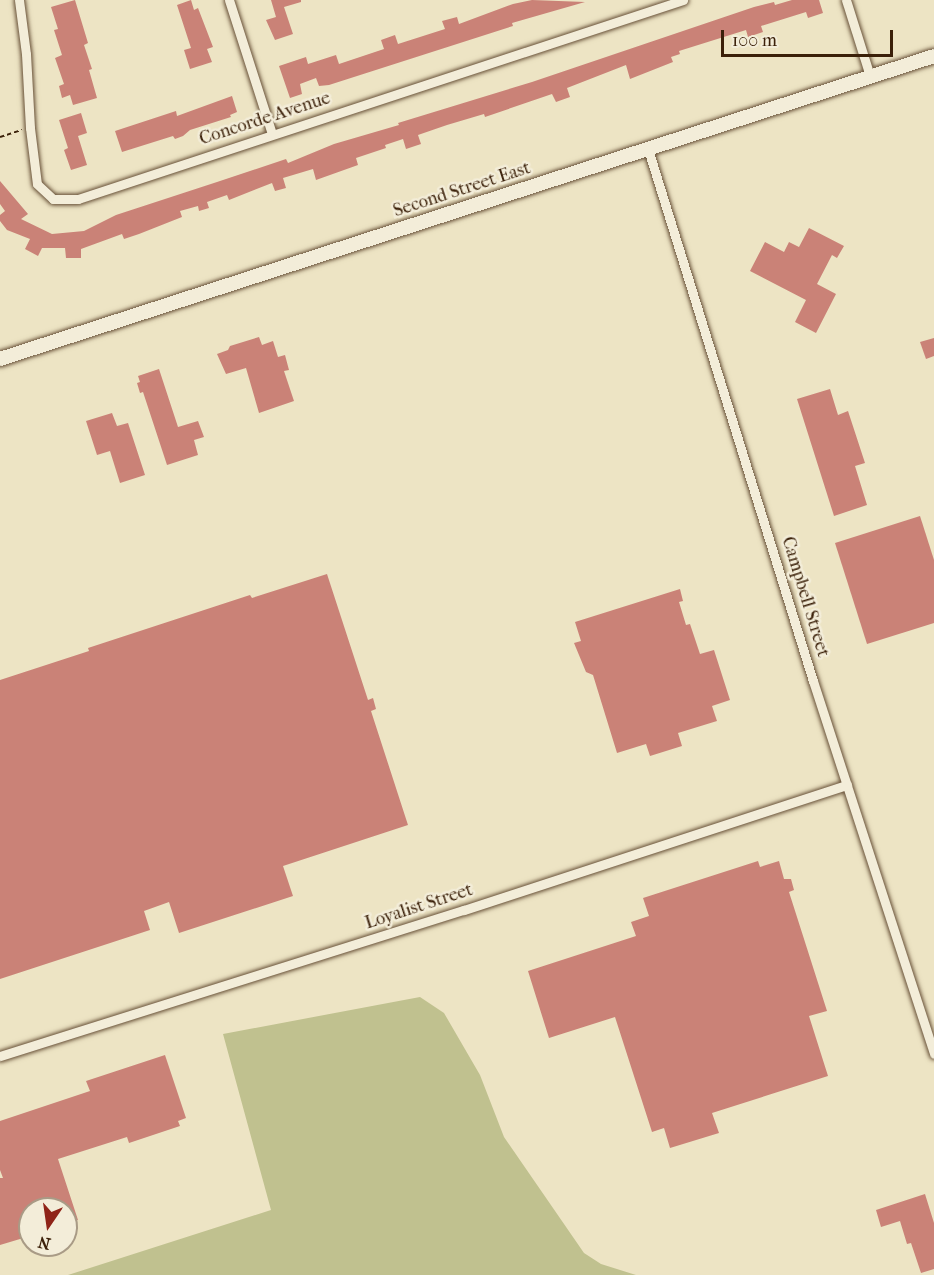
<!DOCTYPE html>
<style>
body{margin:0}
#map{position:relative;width:934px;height:1275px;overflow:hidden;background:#ede4c4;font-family:"IM FELL French Canon",serif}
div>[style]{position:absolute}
.green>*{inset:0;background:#c0c18f}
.building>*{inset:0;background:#ca8277}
.path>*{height:2px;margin-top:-1px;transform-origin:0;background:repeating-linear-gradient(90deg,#3b2009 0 4.5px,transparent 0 7.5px)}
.roads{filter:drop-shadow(0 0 2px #685138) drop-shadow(0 0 2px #685138)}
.street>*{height:9px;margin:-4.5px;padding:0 4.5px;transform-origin:4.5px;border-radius:4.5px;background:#f3edd9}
.secondary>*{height:14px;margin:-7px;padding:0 7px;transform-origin:7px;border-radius:7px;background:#f3edd9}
span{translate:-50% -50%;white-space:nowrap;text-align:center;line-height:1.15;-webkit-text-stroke:5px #f3edd9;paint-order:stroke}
.street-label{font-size:18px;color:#3b2009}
.north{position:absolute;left:18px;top:1197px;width:60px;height:60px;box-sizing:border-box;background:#f3edd9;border:2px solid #a99b86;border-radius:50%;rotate:193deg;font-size:16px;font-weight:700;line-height:24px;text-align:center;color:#3b2009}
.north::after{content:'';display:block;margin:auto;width:21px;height:27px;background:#8f2418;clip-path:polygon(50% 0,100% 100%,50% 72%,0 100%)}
.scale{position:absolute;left:721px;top:30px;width:172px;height:27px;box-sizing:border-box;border:3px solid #3b2009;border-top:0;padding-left:8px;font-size:18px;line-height:21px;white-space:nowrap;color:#3b2009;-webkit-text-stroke:4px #f3edd9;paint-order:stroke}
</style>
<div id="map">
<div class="green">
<i style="clip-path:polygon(420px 997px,444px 1013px,480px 1075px,504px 1137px,584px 1253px,601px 1264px,636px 1275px,68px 1275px,271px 1210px,223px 1034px)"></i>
</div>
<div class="building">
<i style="clip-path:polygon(75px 0,88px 43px,84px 45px,92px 69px,89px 70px,97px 98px,73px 105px,70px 95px,62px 98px,59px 86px,64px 84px,55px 58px,62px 55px,54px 30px,58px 29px,51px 7px)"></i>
<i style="clip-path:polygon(191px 0,194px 10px,198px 8px,213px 47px,207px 49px,212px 62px,190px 69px,184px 50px,191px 48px,177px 5px)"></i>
<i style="clip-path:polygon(271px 0,301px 0,301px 2px,284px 7px,293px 34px,275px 40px,266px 20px,276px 17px)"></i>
<i style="clip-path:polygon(532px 0,585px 2px,512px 23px,513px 26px,329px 85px,319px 86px,316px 78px,300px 84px,302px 94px,290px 98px,279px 66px,306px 57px,308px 64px,336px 55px,339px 64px,384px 49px,381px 40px,395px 35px,398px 44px,445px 29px,442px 21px,457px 17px,459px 24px,513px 4px)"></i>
<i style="clip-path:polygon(792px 0,819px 0,823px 13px,808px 18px,806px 12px,761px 26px,763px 32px,748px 37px,746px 30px,679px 51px,680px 54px,671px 57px,673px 62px,630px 79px,626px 65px,567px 88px,570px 97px,556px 102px,552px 94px,485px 117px,484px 114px,447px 125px,418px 135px,421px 144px,406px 149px,403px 139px,385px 145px,386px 148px,356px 158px,358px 165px,316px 180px,313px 169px,283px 178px,286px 188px,275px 191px,272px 183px,229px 200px,227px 195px,207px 202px,209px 208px,199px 211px,198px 206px,180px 211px,182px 217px,139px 234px,124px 239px,122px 234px,81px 249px,81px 258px,66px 258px,65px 248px,42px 248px,38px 256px,25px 249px,30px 239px,7px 230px,0 221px,0 215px,5px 211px,0 204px,0 181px,28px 214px,21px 219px,52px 234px,84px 231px,116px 215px,217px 182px,286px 159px,288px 163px,334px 144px,399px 125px,398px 123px,532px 82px,754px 7px,774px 2px,775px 5px)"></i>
<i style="clip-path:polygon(232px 96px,237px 112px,230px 115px,231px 117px,190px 130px,183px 136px,175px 139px,173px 136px,122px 152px,115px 131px,176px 111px,177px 116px)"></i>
<i style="clip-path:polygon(81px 113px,87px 133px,78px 136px,87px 165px,71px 170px,64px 150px,68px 148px,59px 120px)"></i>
<i style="clip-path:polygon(809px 228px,844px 246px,837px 258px,832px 255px,817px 284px,836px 294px,816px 333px,795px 322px,806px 300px,750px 271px,765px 242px,784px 252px,789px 242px,799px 247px)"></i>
<i style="clip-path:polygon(259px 337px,262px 345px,273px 341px,278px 357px,285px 355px,289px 370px,284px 371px,294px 401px,259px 413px,246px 368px,226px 374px,217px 354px,228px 350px,230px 346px)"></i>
<i style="clip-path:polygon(934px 338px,934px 356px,926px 359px,920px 342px)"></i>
<i style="clip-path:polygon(159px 369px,178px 427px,198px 421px,204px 437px,194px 440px,198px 455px,167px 465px,143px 392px,140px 393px,137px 383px,140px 382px,138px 376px)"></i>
<i style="clip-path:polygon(830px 389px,838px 415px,848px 411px,865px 463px,855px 466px,867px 505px,834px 516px,797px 399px)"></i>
<i style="clip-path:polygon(112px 413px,117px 426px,128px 423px,145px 475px,120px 483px,110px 451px,97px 455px,86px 421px)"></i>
<i style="clip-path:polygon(920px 516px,934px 560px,934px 623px,867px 644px,835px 543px)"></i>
<i style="clip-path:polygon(327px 574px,368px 700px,373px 698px,376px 709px,371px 711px,408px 825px,283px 866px,293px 896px,179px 933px,169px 902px,144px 911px,150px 930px,0 979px,0 680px,89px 651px,88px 648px,250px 595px,252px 598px)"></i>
<i style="clip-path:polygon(680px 589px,683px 601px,679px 602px,686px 625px,690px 624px,700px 654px,714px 650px,730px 700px,712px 706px,717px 721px,678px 733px,682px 746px,650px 756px,646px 744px,617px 753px,593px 675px,586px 672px,574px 643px,581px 641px,575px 622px)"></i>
<i style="clip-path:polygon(758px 861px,760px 867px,779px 861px,784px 879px,791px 879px,794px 890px,789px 892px,827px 1011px,809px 1016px,828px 1076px,712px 1113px,719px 1133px,670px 1148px,664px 1128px,652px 1132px,615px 1017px,549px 1038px,528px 971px,636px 936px,631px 922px,649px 916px,643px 898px)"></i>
<i style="clip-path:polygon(165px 1055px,186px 1118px,178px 1121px,180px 1126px,129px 1143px,127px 1137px,58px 1159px,78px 1220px,66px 1224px,66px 1209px,30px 1209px,30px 1236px,0 1245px,0 1178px,3px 1178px,0 1170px,0 1121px,90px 1091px,86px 1081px)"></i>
<i style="clip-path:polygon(925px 1194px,934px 1223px,934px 1269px,921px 1273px,911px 1243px,907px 1244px,900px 1221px,881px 1227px,876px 1210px)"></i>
</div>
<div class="path">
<i style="left:0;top:137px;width:23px;rotate:-18deg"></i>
</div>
<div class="roads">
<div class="street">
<i style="left:19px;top:0;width:54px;rotate:82.6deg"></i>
<i style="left:26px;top:54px;width:74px;rotate:86.9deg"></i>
<i style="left:30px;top:128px;width:56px;rotate:82.9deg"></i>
<i style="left:37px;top:184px;width:22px;rotate:43deg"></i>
<i style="left:53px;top:199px;width:25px"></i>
<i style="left:78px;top:199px;width:637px;rotate:-18.21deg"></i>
<i style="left:229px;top:0;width:141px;rotate:72.2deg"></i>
<i style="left:846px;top:0;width:80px;rotate:72.5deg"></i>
<i style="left:648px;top:149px;width:557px;rotate:72.77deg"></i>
<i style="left:813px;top:681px;width:392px;rotate:72deg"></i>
<i style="left:0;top:1056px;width:486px;rotate:-17.5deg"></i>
<i style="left:464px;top:910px;width:403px;rotate:-18.1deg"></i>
</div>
<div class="secondary">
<i style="left:0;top:359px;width:982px;rotate:-17.97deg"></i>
</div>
</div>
<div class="street-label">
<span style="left:265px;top:119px;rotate:-18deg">Concorde Avenue</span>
<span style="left:462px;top:190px;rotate:-18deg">Second Street East</span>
<span style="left:805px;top:597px;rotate:73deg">Campbell Street</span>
<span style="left:419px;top:907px;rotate:-18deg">Loyalist Street</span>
</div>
<div class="north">N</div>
<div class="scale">100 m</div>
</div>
